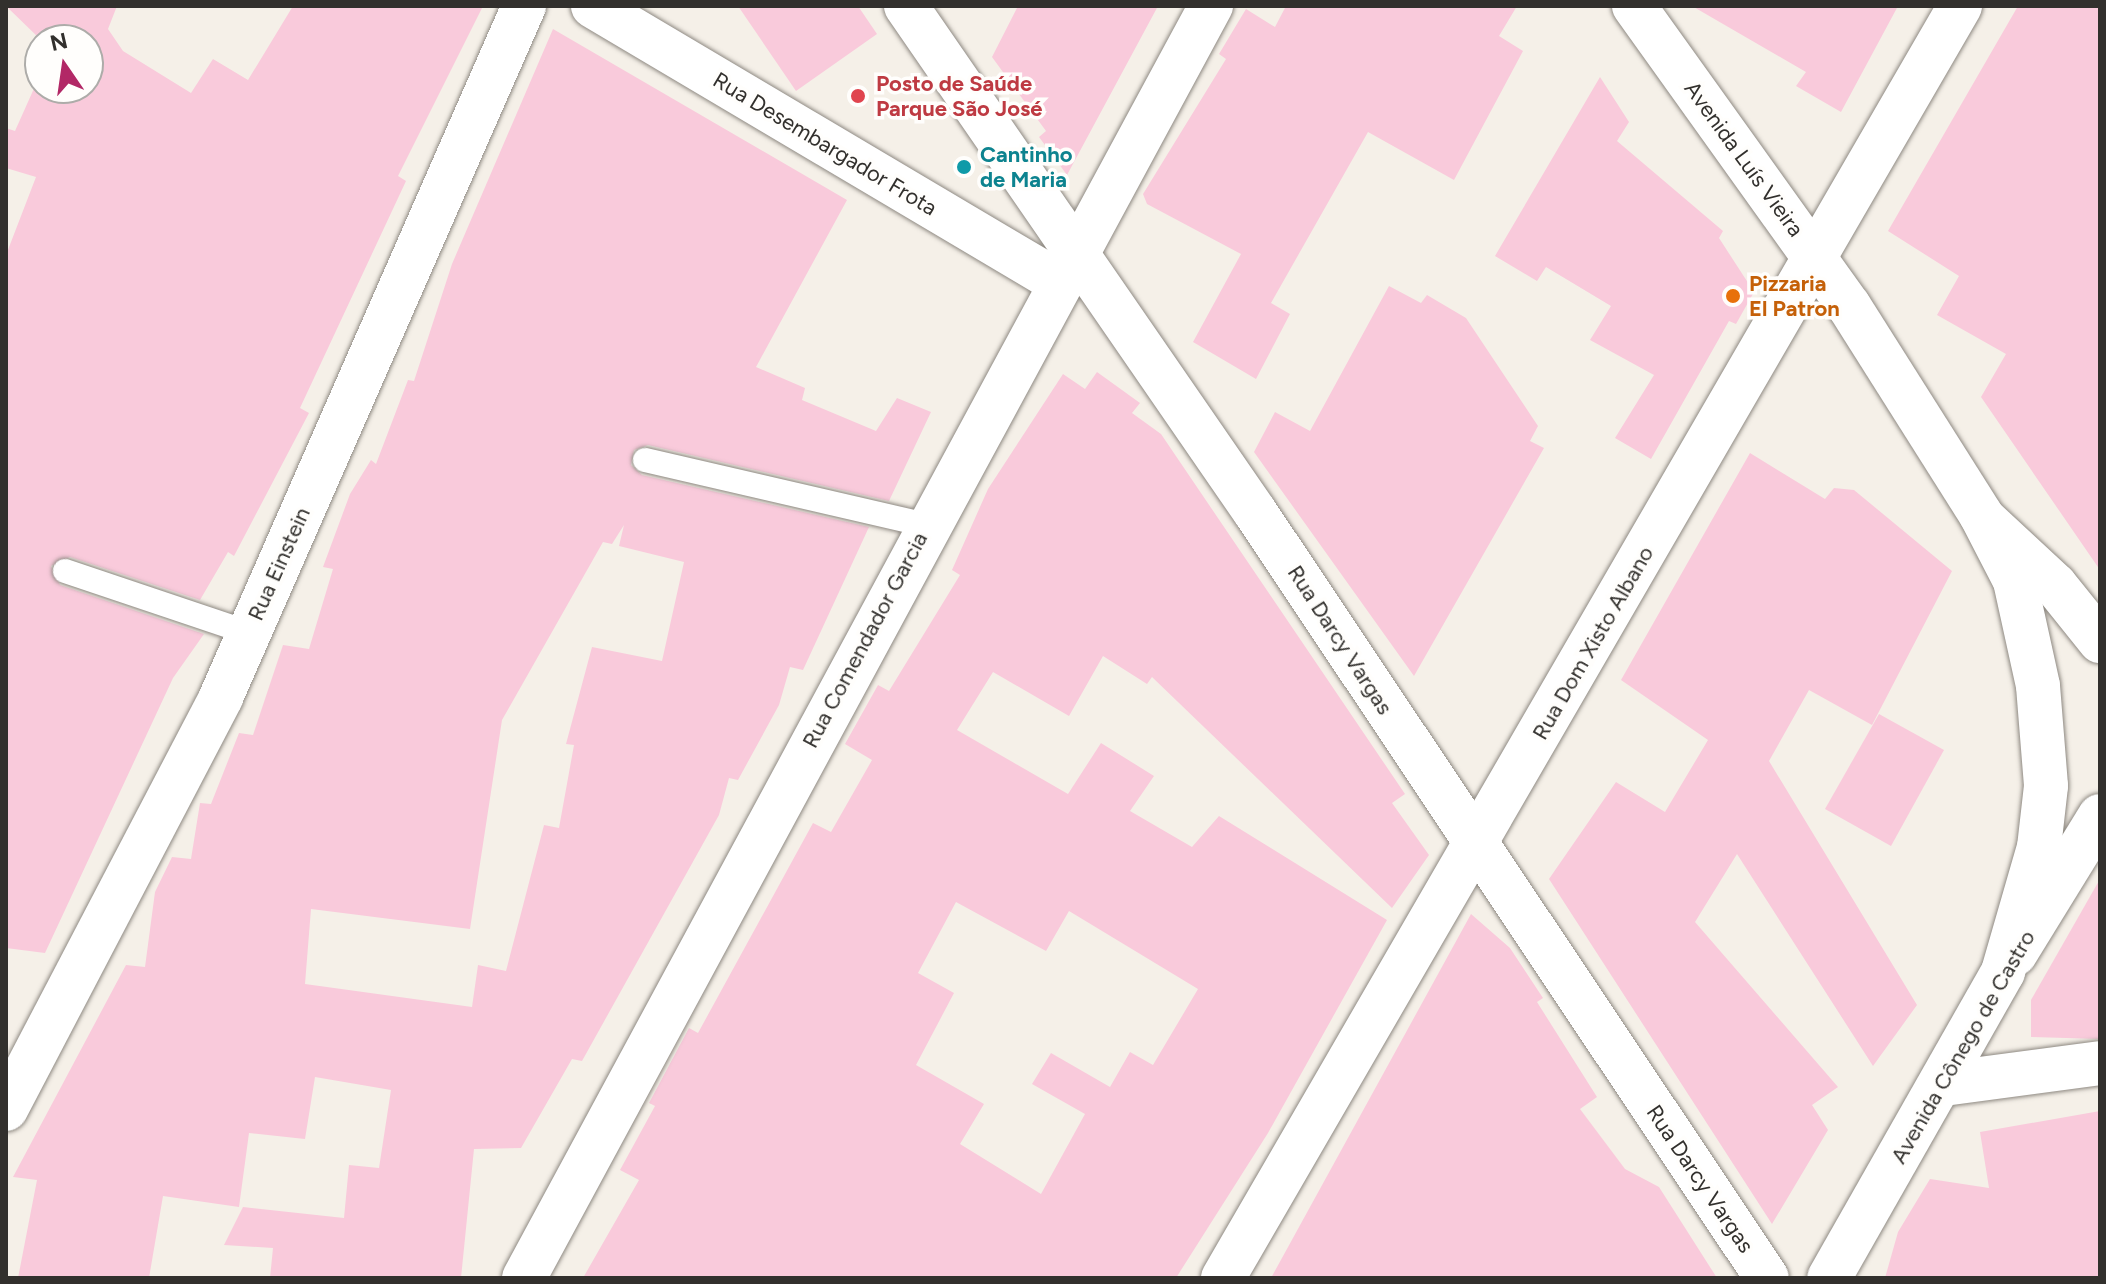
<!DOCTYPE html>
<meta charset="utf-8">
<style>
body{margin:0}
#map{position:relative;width:2106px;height:1284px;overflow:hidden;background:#f5f0e8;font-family:Figtree,sans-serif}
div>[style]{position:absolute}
.building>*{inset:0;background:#f9cadb}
.roads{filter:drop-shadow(0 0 2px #8e8982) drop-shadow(0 0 2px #8e8982)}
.service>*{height:24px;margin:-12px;padding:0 12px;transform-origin:12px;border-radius:12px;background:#fff}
.minor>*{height:44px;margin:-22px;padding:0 22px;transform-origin:22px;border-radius:22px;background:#fff}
.secondary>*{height:44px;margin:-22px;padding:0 22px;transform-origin:22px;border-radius:22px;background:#fff}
.primary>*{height:44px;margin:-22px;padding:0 22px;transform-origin:22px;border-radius:22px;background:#fff}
.dots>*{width:22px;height:22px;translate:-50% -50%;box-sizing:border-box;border:4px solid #fffefc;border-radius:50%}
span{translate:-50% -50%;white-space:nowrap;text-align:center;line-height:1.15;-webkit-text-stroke:7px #fffefc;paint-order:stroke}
.health-label{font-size:22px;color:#be3a42;font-weight:700}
.left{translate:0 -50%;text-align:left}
.street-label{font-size:22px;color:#32302d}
.culture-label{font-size:22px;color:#0d838f;font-weight:700}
.food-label{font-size:22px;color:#c56008;font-weight:700}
.frame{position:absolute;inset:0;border:8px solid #32302d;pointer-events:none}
.north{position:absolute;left:24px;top:24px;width:80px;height:80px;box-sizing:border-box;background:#fffefc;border:2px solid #adaca9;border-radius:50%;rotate:347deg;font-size:22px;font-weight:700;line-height:32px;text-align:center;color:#32302d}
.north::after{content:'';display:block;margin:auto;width:28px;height:36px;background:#b22866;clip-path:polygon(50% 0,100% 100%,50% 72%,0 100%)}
</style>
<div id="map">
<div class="building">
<i style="clip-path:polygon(6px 6px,117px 6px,108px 29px,123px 51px,191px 93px,213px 59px,248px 80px,293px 6px,483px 6px,398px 176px,406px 181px,300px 408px,309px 413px,234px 556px,228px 552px,200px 600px,70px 557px,51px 566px,60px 585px,204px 634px,173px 678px,45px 953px,6px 948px,6px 255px,36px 177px,6px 168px,6px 128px,15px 131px,40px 75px,40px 88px,88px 88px,88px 40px,41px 40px)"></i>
<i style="clip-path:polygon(738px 6px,858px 6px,877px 34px,796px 91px)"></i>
<i style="clip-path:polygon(1018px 6px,1158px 6px,1067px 175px,1039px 137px,1046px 131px,992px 57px)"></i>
<i style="clip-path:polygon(1286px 6px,1517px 6px,1499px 36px,1523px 51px,1454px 180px,1368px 132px,1271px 303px,1290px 314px,1256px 379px,1193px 342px,1241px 254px,1147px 204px,1143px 194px,1226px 59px,1219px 54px,1246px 9px,1275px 27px)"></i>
<i style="clip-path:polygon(1692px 6px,1898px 6px,1841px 112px,1796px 86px,1806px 72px)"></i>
<i style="clip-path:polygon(2018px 6px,2100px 6px,2100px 570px,1981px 397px,2006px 354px,1937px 315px,1959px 276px,1888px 231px)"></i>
<i style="clip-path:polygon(evenodd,553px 29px,847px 200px,756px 367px,805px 388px,802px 400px,876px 431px,897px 398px,931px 412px,889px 501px,648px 445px,634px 450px,631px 465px,642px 475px,869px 527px,803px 670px,790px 667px,779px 705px,738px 780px,729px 778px,719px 815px,582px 1061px,572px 1059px,521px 1148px,474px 1149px,461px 1278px,270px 1278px,273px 1248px,224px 1245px,243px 1207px,344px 1218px,349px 1165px,379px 1168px,391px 1090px,315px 1077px,305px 1139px,249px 1133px,239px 1207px,163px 1196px,149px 1278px,18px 1278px,37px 1180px,13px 1177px,126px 965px,145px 967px,155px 892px,172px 857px,191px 859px,200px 803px,211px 804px,239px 733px,253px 735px,283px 645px,309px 649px,333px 569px,323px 567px,350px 494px,371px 460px,376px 464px,408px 380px,414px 381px,452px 264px,553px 29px,624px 525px,619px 546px,684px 562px,662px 661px,592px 647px,566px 744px,574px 745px,559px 828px,544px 825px,506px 971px,478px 965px,472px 1007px,305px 984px,311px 909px,470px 929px,502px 720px,603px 542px,612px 544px,624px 525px)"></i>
<i style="clip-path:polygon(1600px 77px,1629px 122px,1617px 141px,1723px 231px,1719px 238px,1754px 292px,1736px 324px,1729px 321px,1651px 459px,1615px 438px,1654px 375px,1590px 340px,1611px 306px,1546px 267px,1537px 281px,1495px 256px)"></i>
<i style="clip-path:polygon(1389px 286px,1421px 303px,1427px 295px,1466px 318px,1538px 426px,1530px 441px,1544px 448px,1414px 676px,1254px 452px,1275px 412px,1310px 431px)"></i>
<i style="clip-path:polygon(evenodd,1097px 372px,1140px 403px,1132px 413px,1161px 434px,1405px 794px,1392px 803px,1429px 855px,1392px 908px,1152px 677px,1147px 684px,1103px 656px,1069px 716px,993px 672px,957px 730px,1068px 794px,1101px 743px,1154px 776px,1130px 811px,1192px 847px,1219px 816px,1387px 920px,1268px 1133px,1176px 1278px,583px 1278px,639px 1180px,620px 1170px,655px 1106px,649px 1103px,689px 1028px,698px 1033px,813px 823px,831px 832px,872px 760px,845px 744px,878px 685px,889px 691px,960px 575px,952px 570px,988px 489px,1063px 374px,1085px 389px,1097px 372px,956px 902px,1046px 951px,1069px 911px,1198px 989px,1153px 1065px,1130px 1052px,1110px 1087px,1051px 1053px,1032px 1084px,1085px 1114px,1041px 1194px,960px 1144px,984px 1104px,916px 1065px,954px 993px,918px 973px,956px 902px)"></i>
<i style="clip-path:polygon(1750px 453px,1825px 499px,1834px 488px,1854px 490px,1952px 571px,1872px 725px,1809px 690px,1769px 761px,1917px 1005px,1873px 1066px,1737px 854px,1695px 922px,1838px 1087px,1812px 1105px,1828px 1130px,1772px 1224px,1549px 879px,1616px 782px,1665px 812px,1708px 740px,1621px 680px)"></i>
<i style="clip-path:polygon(1879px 714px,1944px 750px,1891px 846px,1825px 809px)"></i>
<i style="clip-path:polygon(2100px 879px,2100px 1039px,2031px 1037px,2031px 1000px)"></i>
<i style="clip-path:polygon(1471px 914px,1510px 948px,1543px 998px,1537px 1002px,1597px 1097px,1580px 1109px,1625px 1169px,1659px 1187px,1717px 1278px,1271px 1278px)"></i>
<i style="clip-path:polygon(2100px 1111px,2100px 1278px,1885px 1278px,1898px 1232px,1930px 1179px,1989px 1188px,1980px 1132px)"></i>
</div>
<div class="roads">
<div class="service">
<i style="left:645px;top:460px;width:289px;rotate:13deg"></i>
<i style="left:65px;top:571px;width:194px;rotate:18.6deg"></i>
</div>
<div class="minor">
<i style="left:593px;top:6px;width:539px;rotate:30.65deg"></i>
<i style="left:906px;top:6px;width:615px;rotate:55.41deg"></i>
<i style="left:1255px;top:512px;width:921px;rotate:56.24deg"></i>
<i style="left:1943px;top:1084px;width:158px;rotate:-7.6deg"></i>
<i style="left:6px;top:1109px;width:465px;rotate:-62.4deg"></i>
<i style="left:221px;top:697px;width:755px;rotate:-66.32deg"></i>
<i style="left:524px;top:1278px;width:1446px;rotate:-61.63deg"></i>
<i style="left:1223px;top:1278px;width:1470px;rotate:-59.91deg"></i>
</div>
<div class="secondary">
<i style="left:1985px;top:520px;width:96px;rotate:42.9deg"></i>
<i style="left:2055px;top:585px;width:72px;rotate:51.2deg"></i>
<i style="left:2015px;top:954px;width:162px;rotate:-58.4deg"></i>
</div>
<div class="primary">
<i style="left:1634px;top:6px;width:369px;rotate:54.4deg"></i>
<i style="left:1849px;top:306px;width:247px;rotate:57.7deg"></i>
<i style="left:1981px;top:515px;width:74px;rotate:62.7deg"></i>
<i style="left:2015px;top:581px;width:107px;rotate:77.6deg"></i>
<i style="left:2038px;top:686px;width:100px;rotate:85.4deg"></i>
<i style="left:2046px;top:786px;width:61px;rotate:96.5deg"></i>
<i style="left:2039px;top:847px;width:130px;rotate:106.1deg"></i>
<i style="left:2003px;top:972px;width:352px;rotate:119.6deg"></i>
</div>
</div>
<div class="dots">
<i style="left:858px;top:96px;background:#e0444e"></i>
<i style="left:964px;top:167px;background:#0f9aa8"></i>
<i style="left:1733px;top:296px;background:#e8710a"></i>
</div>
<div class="health-label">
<span class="left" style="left:876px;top:96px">Posto de Saúde<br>Parque São José</span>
</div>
<div class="street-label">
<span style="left:825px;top:144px;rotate:31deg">Rua Desembargador Frota</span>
<span style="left:1744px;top:159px;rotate:54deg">Avenida Luís Vieira</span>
<span style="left:279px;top:564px;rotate:-66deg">Rua Einstein</span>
<span style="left:865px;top:640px;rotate:-62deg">Rua Comendador Garcia</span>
<span style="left:1340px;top:640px;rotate:57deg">Rua Darcy Vargas</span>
<span style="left:1593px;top:643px;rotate:-60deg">Rua Dom Xisto Albano</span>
<span style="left:1963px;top:1047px;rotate:-60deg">Avenida Cônego de Castro</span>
<span style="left:1700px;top:1179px;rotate:56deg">Rua Darcy Vargas</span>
</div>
<div class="culture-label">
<span class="left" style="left:980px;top:167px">Cantinho<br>de Maria</span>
</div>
<div class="food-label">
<span class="left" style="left:1749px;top:296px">Pizzaria<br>El Patron</span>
</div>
<div class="frame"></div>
<div class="north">N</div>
</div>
